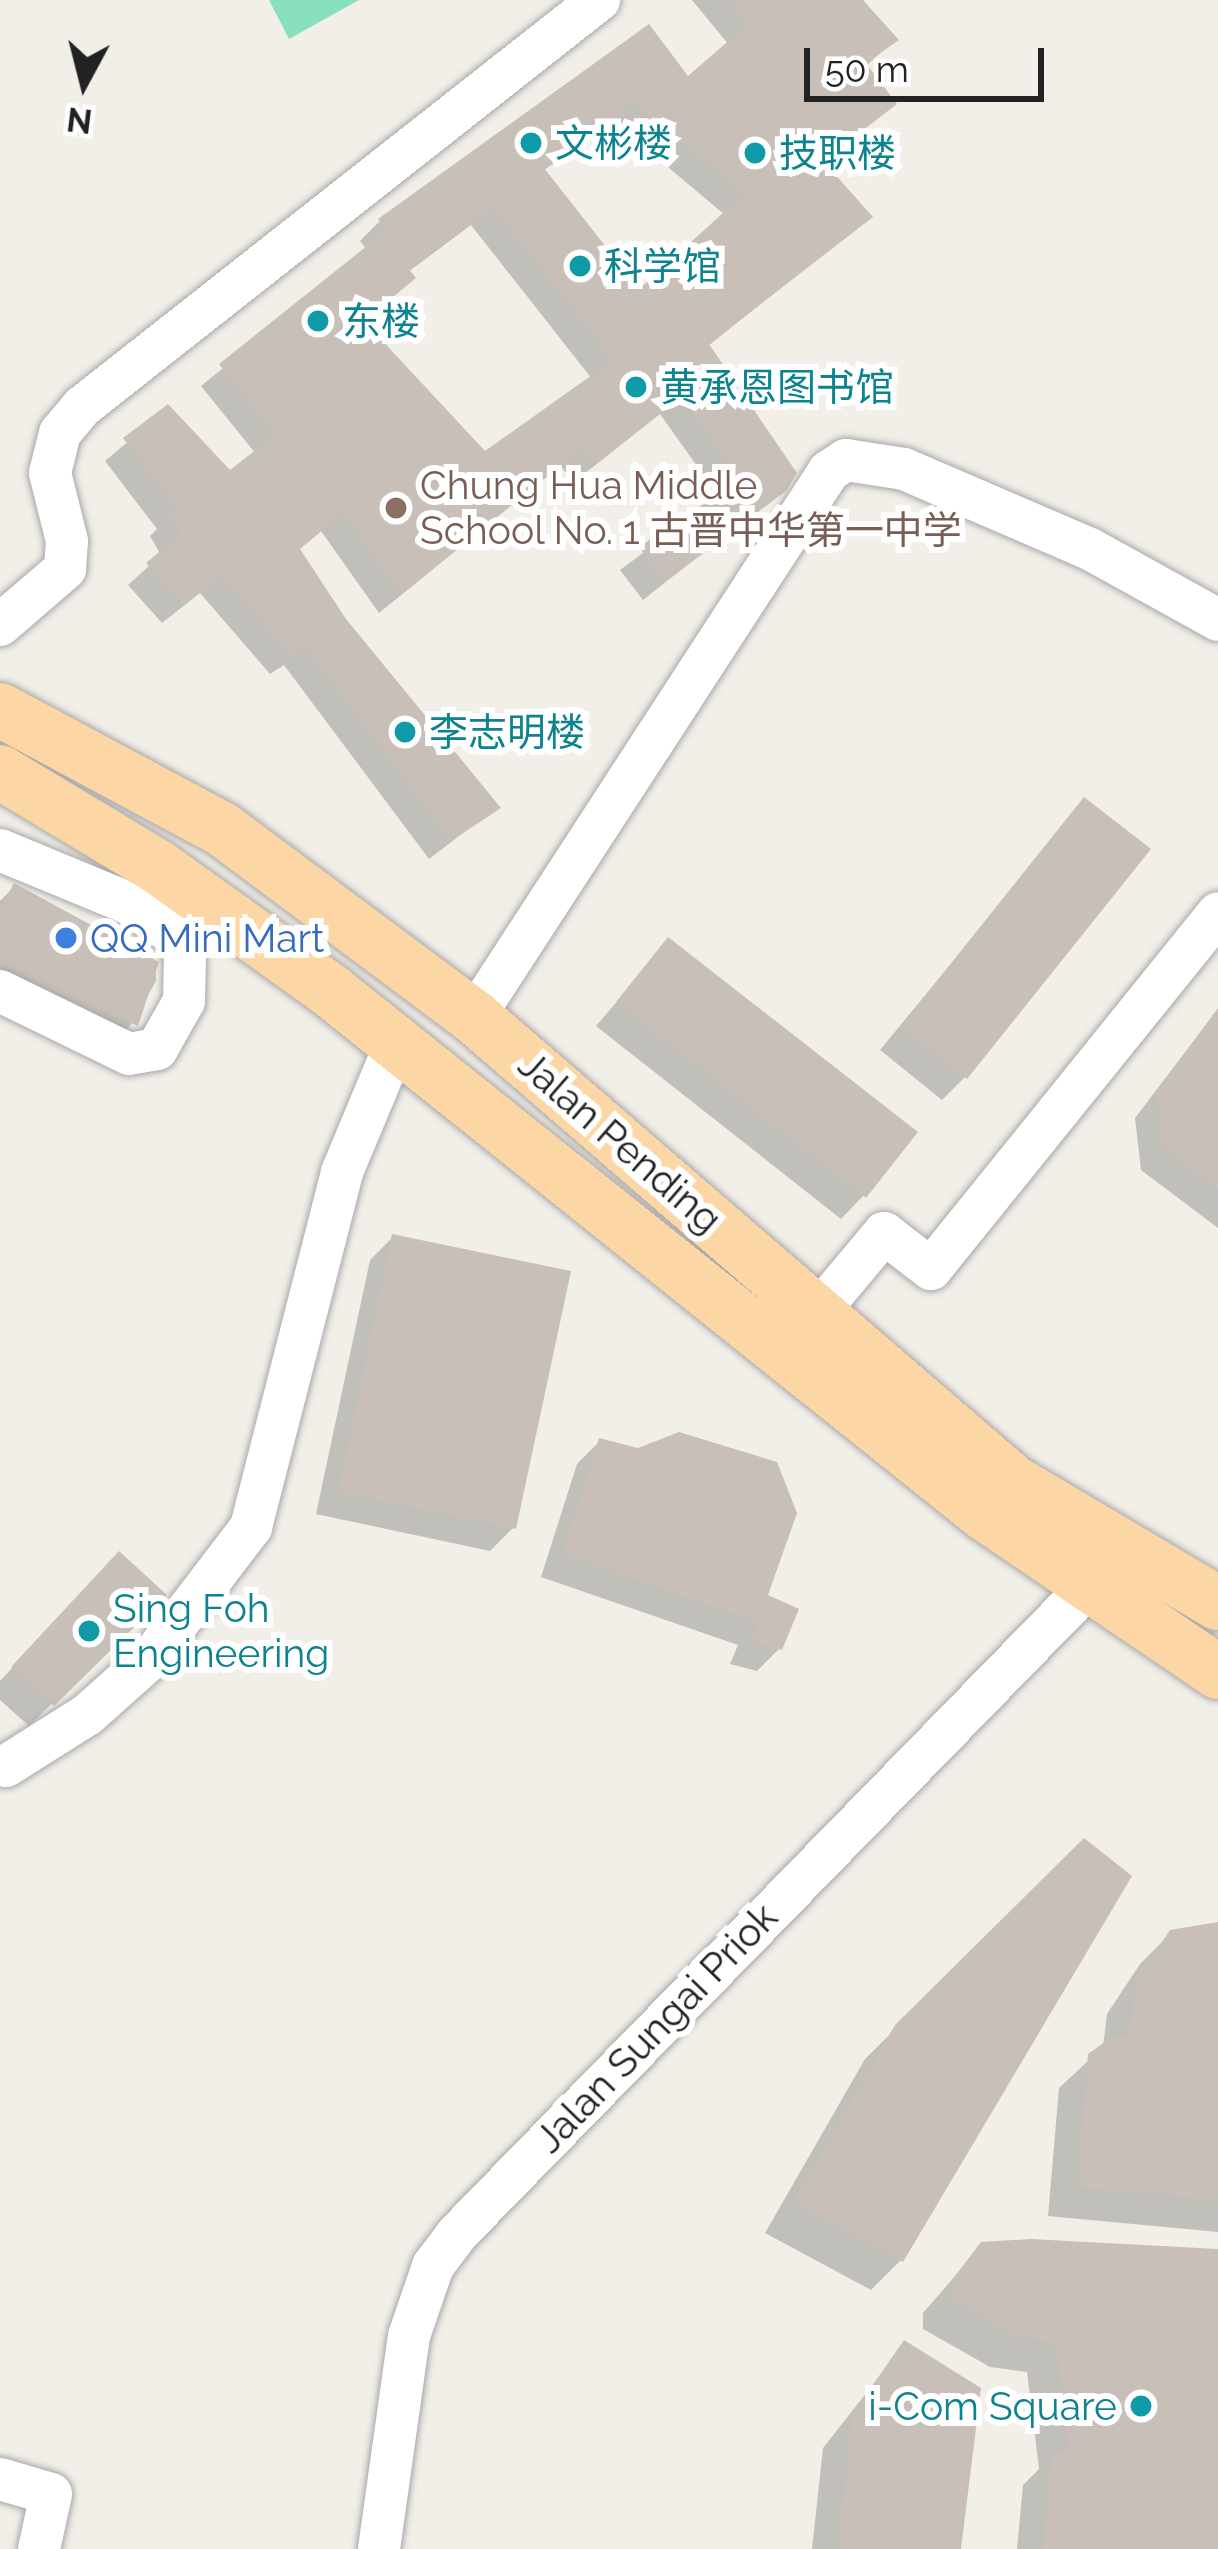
<!DOCTYPE html>
<meta charset="utf-8">
<style>
body{margin:0}
#map{position:relative;width:1218px;height:2549px;overflow:hidden;background:#f2efe9;font-family:Raleway,"Noto Sans SC",sans-serif}
div>[style]{position:absolute}
.pitch>*{inset:0;background:#88e0be}
.shadow>*{inset:0;background:#0003}
.building>*{inset:0;background:#c7bfb8}
.roads{filter:drop-shadow(0 0 3px #a9a9a9) drop-shadow(0 0 3px #a9a9a9)}
.minor>*{height:42px;margin:-21px;padding:0 21px;transform-origin:21px;border-radius:21px;background:#fff}
.major>*{height:54px;margin:-27px;padding:0 27px;transform-origin:27px;border-radius:27px;background:#fcd6a4}
.dots>*{width:33px;height:33px;translate:-50% -50%;box-sizing:border-box;border:6px solid #fff;border-radius:50%}
span{translate:-50% -50%;white-space:nowrap;text-align:center;line-height:1.15;-webkit-text-stroke:12px #fff;paint-order:stroke}
.culture-label{font-size:39px;color:#0d838f}
.left{translate:0 -50%;text-align:left}
.right{translate:-100% -50%;text-align:right}
.education-label{font-size:39px;color:#785e54}
.shop-label{font-size:39px;color:#366cbe}
.street-label{font-size:39px;color:#222}
.north{position:absolute;left:24px;top:24px;width:120px;height:120px;-webkit-text-stroke:9px #fff;paint-order:stroke;rotate:187deg;font-size:33px;font-weight:700;line-height:48px;text-align:center;color:#222}
.north::after{content:'';display:block;margin:auto;width:42px;height:54px;background:#222;clip-path:polygon(50% 0,100% 100%,50% 72%,0 100%)}
.scale{position:absolute;left:804px;top:48px;width:240px;height:54px;box-sizing:border-box;border:6px solid #222;border-top:0;padding-left:15px;font-size:36px;line-height:42px;white-space:nowrap;color:#222;-webkit-text-stroke:9px #fff;paint-order:stroke}
</style>
<div id="map">
<div class="pitch">
<i style="clip-path:polygon(269px 0,359px 0,289px 39px)"></i>
</div>
<div class="shadow">
<i style="clip-path:polygon(evenodd,692px 0,859px 0,894px 40px,865px 67px,893px 104px,821px 163px,869px 217px,708px 346px,783px 489px,643px 600px,620px 570px,719px 497px,660px 414px,574px 482px,560px 466px,379px 613px,321px 531px,298px 550px,344px 621px,497px 807px,429px 859px,284px 665px,270px 674px,200px 593px,162px 623px,128px 585px,161px 555px,150px 536px,157px 529px,105px 461px,168px 408px,230px 474px,256px 454px,201px 386px,367px 250px,360px 241px,380px 221px,649px 28px,687px 80px,729px 45px,692px 0,612px 120px,725px 215px,638px 293px,543px 171px,612px 120px,692px 0,471px 225px,592px 379px,485px 455px,361px 323px,412px 278px,408px 272px,471px 225px)"></i>
<i style="clip-path:polygon(1085px 801px,965px 1077px,942px 1100px,880px 1050px)"></i>
<i style="clip-path:polygon(14px 887px,156px 964px,156px 981px,130px 1026px,100px 1056px,0 1007px,0 901px)"></i>
<i style="clip-path:polygon(669px 941px,863px 1196px,841px 1219px,596px 1026px)"></i>
<i style="clip-path:polygon(1218px 1009px,1218px 1228px,1141px 1170px,1135px 1118px)"></i>
<i style="clip-path:polygon(393px 1237px,513px 1528px,490px 1551px,316px 1514px,370px 1260px)"></i>
<i style="clip-path:polygon(600px 1441px,764px 1597px,780px 1648px,757px 1671px,730px 1664px,738px 1645px,541px 1577px,577px 1464px)"></i>
<i style="clip-path:polygon(97px 1578px,163px 1595px,29px 1726px,0 1700px,0 1681px)"></i>
<i style="clip-path:polygon(1084px 1842px,901px 2260px,871px 2290px,765px 2233px,865px 2059px)"></i>
<i style="clip-path:polygon(1218px 1925px,1218px 2232px,1048px 2216px,1059px 2088px,1103px 2047px,1107px 2014px,1140px 1964px,1171px 1933px)"></i>
<i style="clip-path:polygon(982px 2245px,1218px 2254px,1218px 2549px,1017px 2549px,1023px 2485px,1039px 2469px,1027px 2372px,990px 2367px,923px 2329px,923px 2313px)"></i>
<i style="clip-path:polygon(905px 2344px,958px 2549px,812px 2549px,823px 2448px)"></i>
</div>
<div class="building">
<i style="clip-path:polygon(evenodd,729px 0,863px 0,899px 40px,866px 63px,897px 104px,823px 161px,873px 217px,709px 344px,797px 473px,786px 491px,665px 582px,639px 547px,741px 479px,681px 396px,596px 464px,582px 448px,401px 595px,343px 513px,300px 549px,346px 619px,501px 808px,451px 841px,306px 647px,292px 656px,222px 575px,183px 605px,146px 563px,181px 534px,168px 513px,176px 507px,123px 438px,168px 404px,230px 470px,276px 434px,219px 364px,387px 230px,378px 219px,649px 24px,688px 76px,748px 24px,729px 0,634px 102px,744px 194px,639px 289px,544px 168px,634px 102px,729px 0,492px 207px,613px 360px,485px 451px,364px 321px,416px 278px,409px 269px,492px 207px)"></i>
<i style="clip-path:polygon(1084px 797px,1151px 849px,967px 1079px,901px 1026px)"></i>
<i style="clip-path:polygon(14px 883px,159px 962px,138px 1026px,0 966px,0 910px)"></i>
<i style="clip-path:polygon(668px 937px,918px 1132px,866px 1198px,616px 1002px)"></i>
<i style="clip-path:polygon(1218px 1008px,1218px 1189px,1162px 1147px,1156px 1092px)"></i>
<i style="clip-path:polygon(392px 1234px,571px 1271px,516px 1529px,338px 1492px)"></i>
<i style="clip-path:polygon(679px 1432px,777px 1462px,797px 1513px,768px 1595px,799px 1609px,782px 1650px,751px 1641px,758px 1622px,562px 1554px,599px 1438px,638px 1448px)"></i>
<i style="clip-path:polygon(119px 1551px,167px 1595px,54px 1706px,11px 1667px)"></i>
<i style="clip-path:polygon(1084px 1838px,1132px 1876px,903px 2262px,793px 2202px,895px 2025px)"></i>
<i style="clip-path:polygon(1218px 1922px,1218px 2200px,1077px 2187px,1088px 2054px,1113px 2036px,1129px 2037px,1136px 1981px,1170px 1930px)"></i>
<i style="clip-path:polygon(1031px 2239px,1218px 2249px,1218px 2549px,1043px 2549px,1052px 2451px,1069px 2453px,1056px 2342px,1020px 2338px,952px 2299px,952px 2280px,981px 2242px)"></i>
<i style="clip-path:polygon(904px 2340px,981px 2388px,961px 2549px,838px 2549px,852px 2415px)"></i>
</div>
<div class="roads">
<div class="minor">
<i style="left:0;top:625px;width:86px;rotate:-40.7deg"></i>
<i style="left:65px;top:569px;width:28px;rotate:-86deg"></i>
<i style="left:67px;top:541px;width:70px;rotate:-104deg"></i>
<i style="left:50px;top:473px;width:41px;rotate:-76deg"></i>
<i style="left:60px;top:433px;width:35px;rotate:-50deg"></i>
<i style="left:83px;top:406px;width:657px;rotate:-38.2deg"></i>
<i style="left:0;top:850px;width:139px;rotate:22.5deg"></i>
<i style="left:128px;top:903px;width:55px;rotate:34.6deg"></i>
<i style="left:173px;top:934px;width:23px;rotate:59deg"></i>
<i style="left:185px;top:954px;width:47px;rotate:91.2deg"></i>
<i style="left:184px;top:1001px;width:55px;rotate:119.4deg"></i>
<i style="left:157px;top:1049px;width:28px;rotate:170deg"></i>
<i style="left:129px;top:1054px;width:144px;rotate:-154deg"></i>
<i style="left:474px;top:1017px;width:651px;rotate:-56.97deg"></i>
<i style="left:829px;top:471px;width:20px;rotate:-33deg"></i>
<i style="left:846px;top:460px;width:59px;rotate:8.8deg"></i>
<i style="left:904px;top:469px;width:202px;rotate:23.3deg"></i>
<i style="left:1090px;top:549px;width:146px;rotate:29deg"></i>
<i style="left:818px;top:1312px;width:103px;rotate:-50.1deg"></i>
<i style="left:884px;top:1233px;width:59px;rotate:37.5deg"></i>
<i style="left:931px;top:1269px;width:457px;rotate:-51.1deg"></i>
<i style="left:6px;top:1766px;width:96px;rotate:-32.2deg"></i>
<i style="left:87px;top:1715px;width:86px;rotate:-41.7deg"></i>
<i style="left:151px;top:1658px;width:165px;rotate:-52.6deg"></i>
<i style="left:251px;top:1527px;width:366px;rotate:-75.6deg"></i>
<i style="left:342px;top:1172px;width:140px;rotate:-67.3deg"></i>
<i style="left:0;top:2479px;width:53px;rotate:16.4deg"></i>
<i style="left:51px;top:2494px;width:56px;rotate:102.3deg"></i>
<i style="left:379px;top:2549px;width:215px;rotate:-82deg"></i>
<i style="left:409px;top:2336px;width:74px;rotate:-71.1deg"></i>
<i style="left:433px;top:2266px;width:39px;rotate:-53deg"></i>
<i style="left:456px;top:2235px;width:902px;rotate:-45.72deg"></i>
</div>
<div class="major">
<i style="left:0;top:710px;width:252px;rotate:28.2deg"></i>
<i style="left:222px;top:829px;width:314px;rotate:36.7deg"></i>
<i style="left:474px;top:1017px;width:712px;rotate:40.78deg"></i>
<i style="left:1013px;top:1482px;width:238px;rotate:30.6deg"></i>
<i style="left:0;top:772px;width:184px;rotate:31deg"></i>
<i style="left:158px;top:867px;width:213px;rotate:35.6deg"></i>
<i style="left:331px;top:991px;width:836px;rotate:38.64deg"></i>
<i style="left:984px;top:1513px;width:283px;rotate:34.2deg"></i>
</div>
</div>
<div class="dots">
<i style="left:531px;top:143px;background:#0f9aa8"></i>
<i style="left:755px;top:153px;background:#0f9aa8"></i>
<i style="left:580px;top:266px;background:#0f9aa8"></i>
<i style="left:318px;top:321px;background:#0f9aa8"></i>
<i style="left:636px;top:387px;background:#0f9aa8"></i>
<i style="left:396px;top:508px;background:#8d6e63"></i>
<i style="left:405px;top:732px;background:#0f9aa8"></i>
<i style="left:66px;top:938px;background:#3f7fe0"></i>
<i style="left:89px;top:1631px;background:#0f9aa8"></i>
<i style="left:1141px;top:2406px;background:#0f9aa8"></i>
</div>
<div class="culture-label">
<span class="left" style="left:555px;top:143px">文彬楼</span>
<span class="left" style="left:779px;top:153px">技职楼</span>
<span class="left" style="left:604px;top:266px">科学馆</span>
<span class="left" style="left:342px;top:321px">东楼</span>
<span class="left" style="left:660px;top:387px">黄承恩图书馆</span>
<span class="left" style="left:429px;top:732px">李志明楼</span>
<span class="left" style="left:113px;top:1631px">Sing Foh<br>Engineering</span>
<span class="right" style="left:1117px;top:2406px">i-Com Square</span>
</div>
<div class="education-label">
<span class="left" style="left:420px;top:508px">Chung Hua Middle<br>School No. 1 古晋中华第一中学</span>
</div>
<div class="shop-label">
<span class="left" style="left:90px;top:938px">QQ Mini Mart</span>
</div>
<div class="street-label">
<span style="left:620px;top:1142px;rotate:41deg">Jalan Pending</span>
<span style="left:656px;top:2028px;rotate:-46deg">Jalan Sungai Priok</span>
</div>
<div class="north">N</div>
<div class="scale">50 m</div>
</div>
